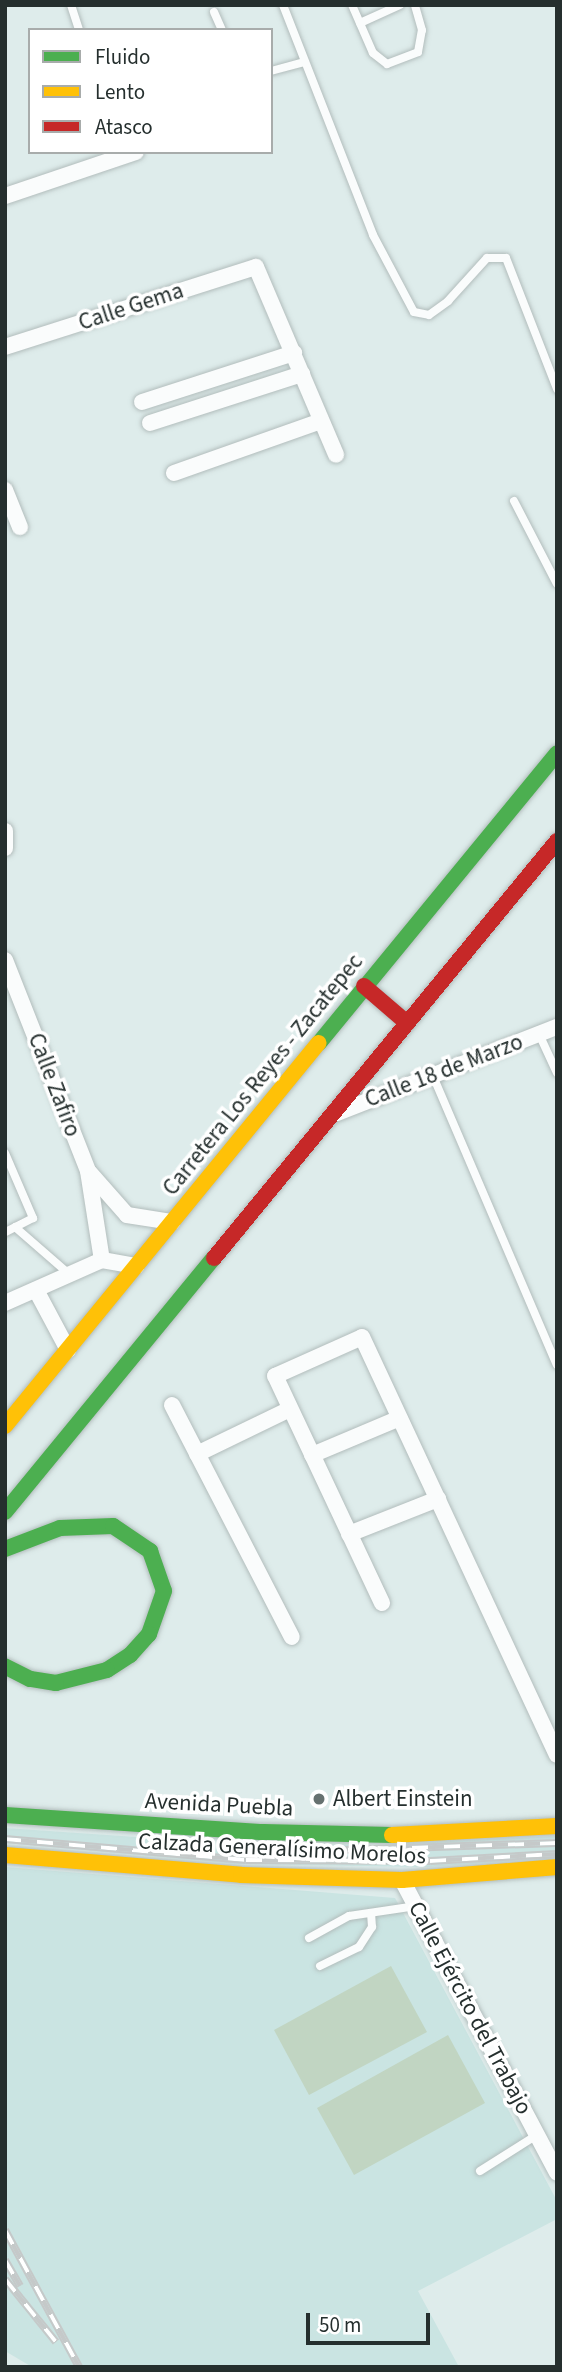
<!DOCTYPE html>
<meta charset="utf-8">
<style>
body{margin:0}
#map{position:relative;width:562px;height:2372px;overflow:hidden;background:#deeceb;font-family:"Source Sans 3",sans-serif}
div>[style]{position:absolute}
.built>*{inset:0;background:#cae4e2}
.green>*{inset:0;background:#c1d5c2}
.roads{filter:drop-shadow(0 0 2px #b2bdbc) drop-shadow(0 0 2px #b2bdbc)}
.lane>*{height:8px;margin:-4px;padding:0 4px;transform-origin:4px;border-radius:4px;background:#fafcfc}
.street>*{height:16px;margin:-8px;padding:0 8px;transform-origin:8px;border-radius:8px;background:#fafcfc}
.fast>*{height:16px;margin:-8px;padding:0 8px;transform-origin:8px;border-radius:8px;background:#4caf50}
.slow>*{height:16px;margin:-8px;padding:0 8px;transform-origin:8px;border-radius:8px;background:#ffc107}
.jam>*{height:16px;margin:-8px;padding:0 8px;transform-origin:8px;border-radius:8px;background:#c62828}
.rail>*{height:8px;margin-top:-4px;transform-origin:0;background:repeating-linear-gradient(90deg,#fff 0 16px,#c5c9c9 0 32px);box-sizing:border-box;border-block:2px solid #c5c9c9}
.dots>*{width:19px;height:19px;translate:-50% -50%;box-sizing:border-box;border:4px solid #fff;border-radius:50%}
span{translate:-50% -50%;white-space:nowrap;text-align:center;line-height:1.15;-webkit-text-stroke:7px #fff;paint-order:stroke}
.street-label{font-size:23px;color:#252f2e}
.poi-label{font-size:23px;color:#252f2e}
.left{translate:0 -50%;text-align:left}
.frame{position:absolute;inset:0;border:7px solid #252f2e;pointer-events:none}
.legend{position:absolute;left:28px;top:28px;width:245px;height:126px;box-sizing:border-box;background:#fff;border:2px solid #a8acab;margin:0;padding:9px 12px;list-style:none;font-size:21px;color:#252f2e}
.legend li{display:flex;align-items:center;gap:14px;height:35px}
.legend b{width:35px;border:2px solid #a8acab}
.scale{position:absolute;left:306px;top:2313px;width:124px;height:32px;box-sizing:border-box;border:4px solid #252f2e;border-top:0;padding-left:9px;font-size:21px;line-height:24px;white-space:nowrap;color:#252f2e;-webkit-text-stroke:5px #fff;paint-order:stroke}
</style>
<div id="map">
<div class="built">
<i style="clip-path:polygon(5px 1828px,238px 1844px,374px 1845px,557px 1836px,557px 1858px,426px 1867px,238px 1864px,5px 1843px)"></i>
<i style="clip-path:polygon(5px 1867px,395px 1898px,557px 2201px,557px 2219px,418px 2291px,459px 2367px,32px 2367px,5px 2351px)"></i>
</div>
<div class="green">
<i style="clip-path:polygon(391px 1966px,427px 2032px,309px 2095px,274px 2030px)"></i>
<i style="clip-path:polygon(448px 2035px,485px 2103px,354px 2175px,317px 2108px)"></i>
</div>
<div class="roads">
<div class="lane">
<i style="left:71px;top:5px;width:26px;rotate:72deg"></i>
<i style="left:283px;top:5px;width:247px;rotate:68.6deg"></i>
<i style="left:373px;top:235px;width:87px;rotate:62deg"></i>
<i style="left:414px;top:312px;width:15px;rotate:11deg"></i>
<i style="left:429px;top:315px;width:24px;rotate:-36deg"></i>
<i style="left:448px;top:301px;width:58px;rotate:-47.8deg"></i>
<i style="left:487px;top:258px;width:19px"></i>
<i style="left:506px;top:258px;width:141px;rotate:68.7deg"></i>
<i style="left:352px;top:5px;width:52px;rotate:66.4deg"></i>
<i style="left:373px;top:53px;width:18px;rotate:38deg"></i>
<i style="left:387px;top:64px;width:33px;rotate:-21deg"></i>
<i style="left:418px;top:52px;width:22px;rotate:-80deg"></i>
<i style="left:422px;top:30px;width:26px;rotate:-106deg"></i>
<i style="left:214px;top:12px;width:20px;rotate:66deg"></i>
<i style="left:360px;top:23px;width:44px;rotate:-24.2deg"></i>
<i style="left:271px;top:71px;width:35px;rotate:-15deg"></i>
<i style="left:514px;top:501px;width:93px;rotate:62.6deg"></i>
<i style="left:539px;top:1034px;width:43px;rotate:65.2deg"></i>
<i style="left:433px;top:1076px;width:314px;rotate:66.8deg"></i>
<i style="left:5px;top:1153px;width:71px;rotate:66.7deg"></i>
<i style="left:33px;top:1218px;width:31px;rotate:153deg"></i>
<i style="left:15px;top:1227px;width:72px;rotate:41deg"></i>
<i style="left:309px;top:1938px;width:46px;rotate:-28.8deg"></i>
<i style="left:349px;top:1916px;width:68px;rotate:-8.5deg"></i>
<i style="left:320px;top:1966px;width:43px;rotate:-26deg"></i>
<i style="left:359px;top:1947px;width:24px;rotate:-57deg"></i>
<i style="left:372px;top:1927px;width:14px;rotate:-94deg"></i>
<i style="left:480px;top:2171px;width:67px;rotate:-32.3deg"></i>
</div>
<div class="street">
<i style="left:5px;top:196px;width:138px;rotate:-18.6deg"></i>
<i style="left:5px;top:347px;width:263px;rotate:-17.7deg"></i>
<i style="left:256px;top:267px;width:204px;rotate:66.9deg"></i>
<i style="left:142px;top:402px;width:160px;rotate:-17.9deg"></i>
<i style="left:150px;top:423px;width:160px;rotate:-17.9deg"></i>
<i style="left:174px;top:473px;width:156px;rotate:-19.5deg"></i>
<i style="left:5px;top:490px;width:40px;rotate:68deg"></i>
<i style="left:5px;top:831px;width:17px;rotate:90deg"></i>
<i style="left:5px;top:960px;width:227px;rotate:68.5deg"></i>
<i style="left:88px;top:1171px;width:90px;rotate:81.1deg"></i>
<i style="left:337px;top:1113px;width:236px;rotate:-21.4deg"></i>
<i style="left:90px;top:1173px;width:56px;rotate:48.6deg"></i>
<i style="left:127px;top:1215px;width:46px;rotate:8.8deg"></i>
<i style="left:36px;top:1290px;width:68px;rotate:61.9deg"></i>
<i style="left:5px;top:1303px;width:106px;rotate:-23.9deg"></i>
<i style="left:102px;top:1260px;width:35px;rotate:10deg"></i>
<i style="left:172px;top:1405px;width:261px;rotate:62.7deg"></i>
<i style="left:197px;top:1454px;width:103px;rotate:-25.8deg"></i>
<i style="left:312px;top:1455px;width:95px;rotate:-22.8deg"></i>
<i style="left:349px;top:1534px;width:96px;rotate:-21.5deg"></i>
<i style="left:382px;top:1603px;width:251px;rotate:-115.2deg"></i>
<i style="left:275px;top:1376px;width:95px;rotate:-24.1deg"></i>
<i style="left:362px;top:1337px;width:461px;rotate:65deg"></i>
<i style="left:402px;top:1880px;width:331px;rotate:62.1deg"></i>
</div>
<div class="fast">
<i style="left:319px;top:1043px;width:375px;rotate:-50.6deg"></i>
<i style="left:5px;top:1512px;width:329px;rotate:-50.6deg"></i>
<i style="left:5px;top:1549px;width:59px;rotate:-20.9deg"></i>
<i style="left:60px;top:1528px;width:53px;rotate:-2.2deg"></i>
<i style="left:113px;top:1526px;width:45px;rotate:34deg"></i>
<i style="left:150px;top:1551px;width:42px;rotate:70.7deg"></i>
<i style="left:164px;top:1591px;width:46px;rotate:109.2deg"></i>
<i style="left:149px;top:1634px;width:28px;rotate:132deg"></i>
<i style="left:130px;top:1655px;width:27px;rotate:147deg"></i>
<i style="left:107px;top:1670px;width:53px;rotate:165.7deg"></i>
<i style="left:56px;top:1683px;width:26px;rotate:-171deg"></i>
<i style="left:30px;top:1679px;width:28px;rotate:-153deg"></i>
<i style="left:5px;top:1815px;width:259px;rotate:3.8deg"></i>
<i style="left:263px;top:1832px;width:129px;rotate:1.3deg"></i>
</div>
<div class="slow">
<i style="left:5px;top:1426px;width:495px;rotate:-50.7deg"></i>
<i style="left:392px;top:1835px;width:165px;rotate:-3.1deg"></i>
<i style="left:5px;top:1855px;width:237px;rotate:4.8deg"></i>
<i style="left:241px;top:1875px;width:161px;rotate:1.8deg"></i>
<i style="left:402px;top:1880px;width:156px;rotate:-4.8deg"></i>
</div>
<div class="jam">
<i style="left:364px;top:986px;width:57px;rotate:40.7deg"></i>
<i style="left:214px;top:1258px;width:540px;rotate:-50.56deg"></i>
</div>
</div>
<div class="rail">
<i style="left:5px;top:1839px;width:242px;rotate:5deg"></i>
<i style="left:246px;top:1860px;width:184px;rotate:0.3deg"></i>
<i style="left:430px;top:1861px;width:127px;rotate:-3.2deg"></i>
<i style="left:221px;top:1847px;width:95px;rotate:2.4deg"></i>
<i style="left:316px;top:1851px;width:241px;rotate:-1.9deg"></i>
<i style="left:5px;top:2230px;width:156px;rotate:61.6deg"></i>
<i style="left:5px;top:2260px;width:30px;rotate:60deg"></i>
<i style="left:5px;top:2279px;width:81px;rotate:51deg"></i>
</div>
<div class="dots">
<i style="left:319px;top:1799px;background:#667170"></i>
</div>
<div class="street-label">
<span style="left:131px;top:307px;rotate:-18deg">Calle Gema</span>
<span style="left:444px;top:1071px;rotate:-21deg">Calle 18 de Marzo</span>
<span style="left:263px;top:1075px;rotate:-51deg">Carretera Los Reyes - Zacatepec</span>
<span style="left:54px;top:1085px;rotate:69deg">Calle Zafiro</span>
<span style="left:219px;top:1805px;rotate:3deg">Avenida Puebla</span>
<span style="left:282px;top:1849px;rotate:3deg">Calzada Generalísimo Morelos</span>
<span style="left:470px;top:2008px;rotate:62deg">Calle Ejército del Trabajo</span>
</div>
<div class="poi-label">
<span class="left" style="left:333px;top:1799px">Albert Einstein</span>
</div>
<div class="frame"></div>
<ul class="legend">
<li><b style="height:9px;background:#4caf50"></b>Fluido</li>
<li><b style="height:9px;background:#ffc107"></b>Lento</li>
<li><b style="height:9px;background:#c62828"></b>Atasco</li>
</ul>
<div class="scale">50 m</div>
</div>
